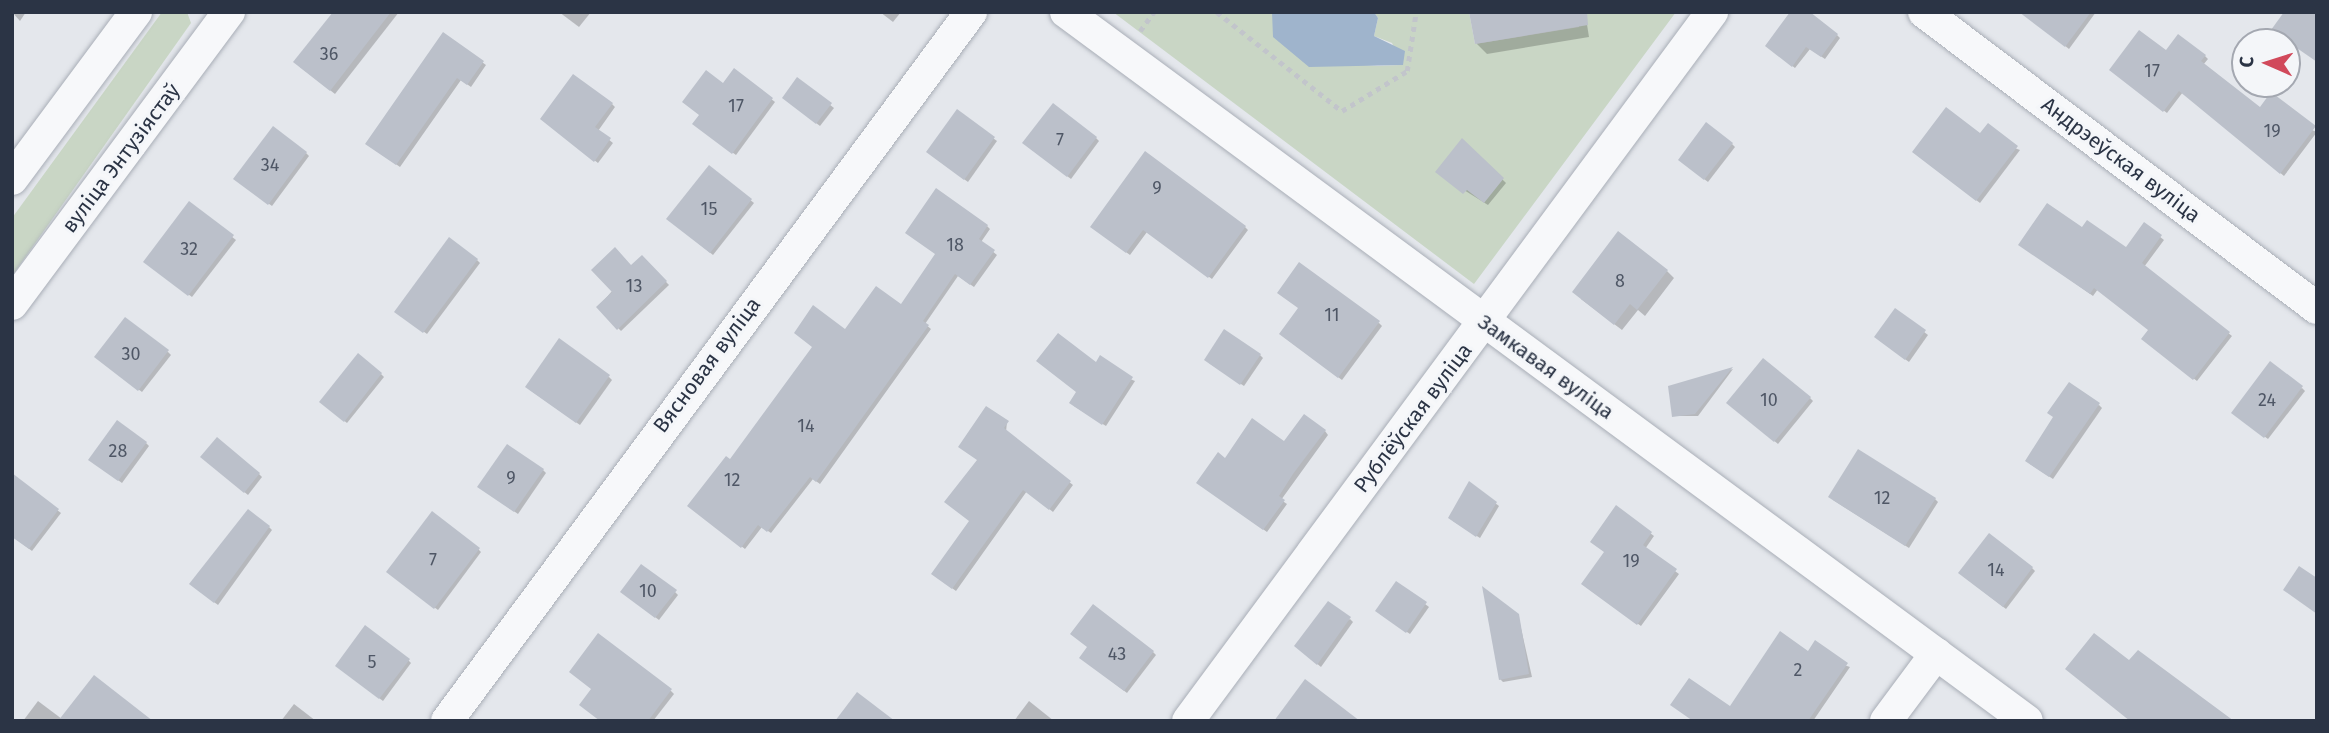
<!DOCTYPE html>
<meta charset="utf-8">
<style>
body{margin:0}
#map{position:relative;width:2329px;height:733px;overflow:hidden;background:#e4e7ec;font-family:"Fira Sans",sans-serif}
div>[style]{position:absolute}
.green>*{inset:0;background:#c9d6c5}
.water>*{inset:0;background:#9fb4cc}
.shadow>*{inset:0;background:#0003}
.building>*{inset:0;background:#bbc0ca}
.path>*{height:4.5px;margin-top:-2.25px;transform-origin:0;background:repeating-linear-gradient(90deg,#c2c5cb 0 5px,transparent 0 10px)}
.roads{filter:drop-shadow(0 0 2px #a9aeb7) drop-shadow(0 0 2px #a9aeb7)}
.minor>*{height:32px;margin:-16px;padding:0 16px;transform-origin:16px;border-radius:16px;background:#f7f8fa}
span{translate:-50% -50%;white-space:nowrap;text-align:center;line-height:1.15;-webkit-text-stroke:6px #f4f6f9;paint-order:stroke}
.number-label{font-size:18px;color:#4f5766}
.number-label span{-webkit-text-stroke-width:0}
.street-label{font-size:21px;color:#2b3445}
.frame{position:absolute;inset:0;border:14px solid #2b3445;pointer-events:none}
.north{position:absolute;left:2231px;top:28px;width:70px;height:70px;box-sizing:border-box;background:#f4f6f9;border:2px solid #a4a8b1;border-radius:50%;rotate:273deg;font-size:19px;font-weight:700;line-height:28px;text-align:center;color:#2b3445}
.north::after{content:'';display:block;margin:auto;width:24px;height:32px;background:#d1495b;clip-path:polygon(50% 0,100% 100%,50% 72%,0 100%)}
</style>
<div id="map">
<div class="green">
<i style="clip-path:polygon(162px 12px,187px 12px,191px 23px,12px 276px,12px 218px)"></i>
<i style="clip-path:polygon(1113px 12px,1272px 12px,1349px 64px,1377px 66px,1402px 65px,1392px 43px,1374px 36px,1378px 18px,1374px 12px,1469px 12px,1475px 44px,1579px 27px,1577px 12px,1676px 12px,1474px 284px)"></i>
</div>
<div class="water">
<i style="clip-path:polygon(1272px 12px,1374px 12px,1378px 18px,1374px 36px,1405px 51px,1403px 65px,1309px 67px,1273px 37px)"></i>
</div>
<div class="shadow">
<i style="clip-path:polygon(12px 12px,26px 12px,20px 21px)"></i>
<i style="clip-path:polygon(335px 12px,399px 12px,335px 94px,300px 67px)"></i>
<i style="clip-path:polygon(559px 12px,591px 12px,579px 27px)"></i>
<i style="clip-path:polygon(880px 12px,901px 12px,893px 22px)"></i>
<i style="clip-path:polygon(1585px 12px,1589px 37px,1487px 54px,1476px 43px)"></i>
<i style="clip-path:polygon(2023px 12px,2096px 12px,2069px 49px)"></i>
<i style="clip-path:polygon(443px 34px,486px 65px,471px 87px,461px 80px,400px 167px,371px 147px)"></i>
<i style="clip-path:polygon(1837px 35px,1840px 38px,1825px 59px,1810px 49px,1795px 68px,1770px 49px)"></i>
<i style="clip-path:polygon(2166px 52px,2205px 56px,2208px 59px,2203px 65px,2261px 110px,2317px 132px,2284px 176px,2183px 92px,2167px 113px,2114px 73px)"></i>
<i style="clip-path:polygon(734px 70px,775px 102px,736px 155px,697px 127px)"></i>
<i style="clip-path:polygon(798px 80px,834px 108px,820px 126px,787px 101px)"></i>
<i style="clip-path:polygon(612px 104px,615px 107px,598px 131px,613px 143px,598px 163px,545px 122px)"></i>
<i style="clip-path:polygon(957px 112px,997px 141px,968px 182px,931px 155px)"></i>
<i style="clip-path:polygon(1980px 135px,2020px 150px,1980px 203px,1917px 155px)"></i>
<i style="clip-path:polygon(1096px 138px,1099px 141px,1071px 179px,1027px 146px)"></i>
<i style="clip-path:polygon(1463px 141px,1506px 183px,1488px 205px,1440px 175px)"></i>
<i style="clip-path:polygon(1732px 144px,1735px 147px,1708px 182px,1683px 163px)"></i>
<i style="clip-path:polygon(306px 153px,309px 156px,272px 206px,239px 182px)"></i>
<i style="clip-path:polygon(709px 167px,754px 203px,713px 255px,672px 222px)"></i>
<i style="clip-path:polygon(190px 204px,236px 240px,192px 297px,149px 265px)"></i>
<i style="clip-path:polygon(2145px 225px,2164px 240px,2144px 267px,2232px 336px,2197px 381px,2146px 342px,2150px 330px,2098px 289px,2093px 296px,2024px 247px,2083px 229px,2126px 250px)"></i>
<i style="clip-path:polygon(987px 226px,990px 229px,981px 242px,997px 255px,974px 287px,958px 276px,925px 324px,931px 329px,820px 484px,813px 479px,771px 533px,762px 527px,745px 549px,693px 509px,845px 332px,901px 307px)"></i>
<i style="clip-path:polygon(1245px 227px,1248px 230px,1212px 279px,1147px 232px,1130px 255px,1096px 230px)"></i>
<i style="clip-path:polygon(642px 257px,669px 285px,621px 331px,598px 307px)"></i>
<i style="clip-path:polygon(477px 260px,480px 263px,427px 334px,397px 312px)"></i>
<i style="clip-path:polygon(1667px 271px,1674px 278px,1645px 316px,1638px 310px,1622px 330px,1581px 299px)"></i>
<i style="clip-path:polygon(1895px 310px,1928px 335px,1909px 362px,1879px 340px)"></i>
<i style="clip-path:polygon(1379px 323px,1382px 326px,1342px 380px,1284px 337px)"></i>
<i style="clip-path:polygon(168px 352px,171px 355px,142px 392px,99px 360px)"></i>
<i style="clip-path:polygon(1260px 355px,1263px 358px,1244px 386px,1209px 363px)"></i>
<i style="clip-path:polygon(1096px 365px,1135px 381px,1106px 426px,1074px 406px)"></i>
<i style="clip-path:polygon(1733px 369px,1698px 416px,1674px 416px,1670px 388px)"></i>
<i style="clip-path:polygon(381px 374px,384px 377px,347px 423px,324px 405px)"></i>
<i style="clip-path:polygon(609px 377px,612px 380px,580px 425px,530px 390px)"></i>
<i style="clip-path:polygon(2302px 388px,2305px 391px,2268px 439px,2237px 416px)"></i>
<i style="clip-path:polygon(1810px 398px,1813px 401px,1778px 444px,1732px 406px)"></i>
<i style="clip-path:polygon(2099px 405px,2102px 408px,2053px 479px,2030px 464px,2055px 418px)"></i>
<i style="clip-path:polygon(1007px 422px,1006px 432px,1073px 485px,1053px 512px,1027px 491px,956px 591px,937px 577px,971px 521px,949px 505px)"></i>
<i style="clip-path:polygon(1325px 431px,1328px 435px,1281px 500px,1287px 504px,1267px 532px,1202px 486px,1225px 460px)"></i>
<i style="clip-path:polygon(146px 443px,149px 446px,122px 483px,94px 463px)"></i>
<i style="clip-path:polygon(205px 460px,259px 474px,262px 477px,248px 495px)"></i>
<i style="clip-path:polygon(543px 470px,546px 473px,518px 514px,483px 490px)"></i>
<i style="clip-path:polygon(15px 478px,61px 513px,32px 551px,12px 536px)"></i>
<i style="clip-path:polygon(1935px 499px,1938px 502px,1909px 548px,1833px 500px)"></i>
<i style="clip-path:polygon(1495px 503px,1499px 506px,1480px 538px,1453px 521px)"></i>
<i style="clip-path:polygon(1617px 508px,1654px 536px,1645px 549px,1679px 574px,1641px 626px,1586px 587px,1606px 553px)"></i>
<i style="clip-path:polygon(269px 527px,272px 530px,218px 605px,194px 587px)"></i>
<i style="clip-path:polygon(478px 549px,481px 552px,438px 610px,391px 575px)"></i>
<i style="clip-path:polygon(2032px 568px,2035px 571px,2006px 609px,1963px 576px)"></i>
<i style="clip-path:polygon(1397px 583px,1429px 607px,1410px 634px,1380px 614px)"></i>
<i style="clip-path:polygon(675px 592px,678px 595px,659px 620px,626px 595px)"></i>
<i style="clip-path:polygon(1518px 615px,1532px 677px,1503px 682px,1500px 679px)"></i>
<i style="clip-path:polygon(1350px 619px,1353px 622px,1321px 667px,1299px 649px)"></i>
<i style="clip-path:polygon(1153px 652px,1156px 655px,1127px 693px,1084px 660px)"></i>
<i style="clip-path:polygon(1809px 653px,1850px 667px,1813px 721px,1694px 721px,1730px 708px)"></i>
<i style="clip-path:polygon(408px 660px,411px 663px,383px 701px,340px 669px)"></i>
<i style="clip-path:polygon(593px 689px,671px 691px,674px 694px,653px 721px,601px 721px)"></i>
<i style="clip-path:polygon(38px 701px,62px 719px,150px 721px,23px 721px)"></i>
<i style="clip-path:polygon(1029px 701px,1054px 721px,1014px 721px)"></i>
<i style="clip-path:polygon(294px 704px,316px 721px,281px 721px)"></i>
</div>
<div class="building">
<i style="clip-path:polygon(333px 12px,391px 12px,330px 91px,293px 62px)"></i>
<i style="clip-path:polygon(1469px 12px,1587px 12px,1588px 25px,1475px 44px)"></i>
<i style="clip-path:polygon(1790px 12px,1810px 12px,1838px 34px,1821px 57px,1806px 47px,1792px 67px,1765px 46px)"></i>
<i style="clip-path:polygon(2019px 12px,2091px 12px,2065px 47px)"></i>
<i style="clip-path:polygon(2284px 12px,2317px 12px,2317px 62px,2271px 30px)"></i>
<i style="clip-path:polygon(2139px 30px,2166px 50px,2178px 34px,2206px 55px,2201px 61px,2260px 107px,2271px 92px,2316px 126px,2280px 174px,2179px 91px,2163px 112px,2109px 70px)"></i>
<i style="clip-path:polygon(443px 32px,484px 61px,467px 85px,457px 78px,396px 165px,365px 144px)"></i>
<i style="clip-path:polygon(734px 68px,773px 98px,732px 154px,692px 124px,699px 115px,682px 102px,706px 70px,723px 83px)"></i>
<i style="clip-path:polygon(573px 74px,613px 103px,595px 127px,611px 138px,594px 162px,540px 119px)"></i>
<i style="clip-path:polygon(797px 77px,832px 103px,816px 124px,782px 98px)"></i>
<i style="clip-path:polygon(1053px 103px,1097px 137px,1067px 177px,1022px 143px)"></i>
<i style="clip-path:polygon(1946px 107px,1980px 133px,1988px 123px,2018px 146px,1976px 201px,1912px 152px)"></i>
<i style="clip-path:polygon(957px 109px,995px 137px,964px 180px,926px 152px)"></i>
<i style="clip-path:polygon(1706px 122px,1733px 143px,1704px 180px,1678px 160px)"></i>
<i style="clip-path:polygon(273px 126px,307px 152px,268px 205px,233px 179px)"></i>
<i style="clip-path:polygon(1462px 138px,1504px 178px,1484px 203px,1467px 190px,1463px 194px,1435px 172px)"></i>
<i style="clip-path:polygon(1145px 151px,1246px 226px,1208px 278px,1143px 230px,1126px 253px,1090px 227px)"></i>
<i style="clip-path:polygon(709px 165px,752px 199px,710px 253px,666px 219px)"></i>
<i style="clip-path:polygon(936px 188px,988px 225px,979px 239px,995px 250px,970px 285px,955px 274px,923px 321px,929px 325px,816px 482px,810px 477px,767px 532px,758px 525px,741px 548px,687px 506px,726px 456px,730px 459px,812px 347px,794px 333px,813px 305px,845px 329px,876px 286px,901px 304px,935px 254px,905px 233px)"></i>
<i style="clip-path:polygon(189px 201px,234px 235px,188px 296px,143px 262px)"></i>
<i style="clip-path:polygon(2047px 203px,2082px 227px,2087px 220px,2126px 247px,2144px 222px,2162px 235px,2142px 263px,2230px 332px,2193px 380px,2141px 339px,2148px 330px,2094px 288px,2090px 294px,2018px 245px)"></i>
<i style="clip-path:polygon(1618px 231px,1668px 270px,1637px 310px,1630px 304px,1614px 325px,1572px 292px)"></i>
<i style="clip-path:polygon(449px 237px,478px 259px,423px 333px,394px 312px)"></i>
<i style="clip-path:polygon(615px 247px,631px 265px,642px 255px,667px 281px,617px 330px,596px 307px,612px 292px,591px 270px)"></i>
<i style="clip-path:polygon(1299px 262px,1380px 321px,1338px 378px,1279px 334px,1298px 308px,1277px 293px)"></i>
<i style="clip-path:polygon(1895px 308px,1926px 330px,1905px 360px,1874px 337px)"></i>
<i style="clip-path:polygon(125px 317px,169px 350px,138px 391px,94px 357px)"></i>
<i style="clip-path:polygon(1224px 329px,1261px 354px,1240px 385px,1204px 360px)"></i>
<i style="clip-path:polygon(1058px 333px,1096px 362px,1100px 355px,1133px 377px,1102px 425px,1069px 403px,1076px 392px,1036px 361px)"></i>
<i style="clip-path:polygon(559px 338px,610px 375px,576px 423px,525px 387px)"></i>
<i style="clip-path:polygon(358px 353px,382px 373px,344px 422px,319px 402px)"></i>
<i style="clip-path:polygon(1763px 358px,1811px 397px,1774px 442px,1726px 403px)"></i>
<i style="clip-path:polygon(2270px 361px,2303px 386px,2264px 438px,2231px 413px)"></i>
<i style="clip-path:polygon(1733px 367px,1695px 414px,1672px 417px,1668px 386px)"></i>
<i style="clip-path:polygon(2069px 382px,2100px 403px,2049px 477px,2025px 461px,2053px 417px,2047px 413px)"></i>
<i style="clip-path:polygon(986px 406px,1009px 421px,1004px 428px,1071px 481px,1049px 510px,1023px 490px,952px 589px,931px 574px,969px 521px,944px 502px,977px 460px,958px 447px)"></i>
<i style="clip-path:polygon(1304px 414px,1326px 430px,1293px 474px,1279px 496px,1285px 500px,1263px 530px,1196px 483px,1218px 452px,1225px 458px,1252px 418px,1284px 441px)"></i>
<i style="clip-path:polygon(117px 420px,147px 442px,118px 481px,88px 460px)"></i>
<i style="clip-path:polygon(217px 437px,260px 473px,244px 493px,200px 457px)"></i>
<i style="clip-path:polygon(507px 444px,544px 469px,514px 512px,477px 487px)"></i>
<i style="clip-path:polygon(1858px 449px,1936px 498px,1905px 546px,1828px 497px)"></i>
<i style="clip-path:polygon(12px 473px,59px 509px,29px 549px,12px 537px)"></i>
<i style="clip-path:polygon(1469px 481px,1497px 502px,1476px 537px,1448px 518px)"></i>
<i style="clip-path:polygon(1616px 505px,1652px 532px,1643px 545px,1677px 569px,1637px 625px,1581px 584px,1604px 552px,1590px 542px)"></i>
<i style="clip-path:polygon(248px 509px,270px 526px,214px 603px,189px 584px)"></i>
<i style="clip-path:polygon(432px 511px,480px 548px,434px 609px,386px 572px)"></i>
<i style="clip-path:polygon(1989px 533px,2033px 567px,2003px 607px,1958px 573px)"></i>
<i style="clip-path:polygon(641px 564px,677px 590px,655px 618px,620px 592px)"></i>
<i style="clip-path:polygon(2299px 566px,2317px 578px,2317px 614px,2283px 590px)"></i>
<i style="clip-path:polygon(1396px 581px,1427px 602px,1406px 633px,1375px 611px)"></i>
<i style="clip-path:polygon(1482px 586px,1519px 614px,1529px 674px,1499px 680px)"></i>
<i style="clip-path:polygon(1328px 601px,1351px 617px,1317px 665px,1294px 646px)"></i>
<i style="clip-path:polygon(1093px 604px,1154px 651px,1124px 691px,1079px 658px,1087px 647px,1070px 634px)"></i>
<i style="clip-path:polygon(365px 625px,410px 659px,379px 699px,335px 666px)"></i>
<i style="clip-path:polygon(1780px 631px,1808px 651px,1815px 640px,1848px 663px,1808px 721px,1693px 721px,1670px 705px,1689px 678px,1730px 706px)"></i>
<i style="clip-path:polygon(598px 633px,672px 689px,648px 721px,600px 721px,579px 705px,591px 689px,569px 672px)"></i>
<i style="clip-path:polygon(2094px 633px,2129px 660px,2138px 650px,2234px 721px,2130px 721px,2065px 669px)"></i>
<i style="clip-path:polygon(94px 675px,153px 721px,58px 721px)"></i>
<i style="clip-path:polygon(1305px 679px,1360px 721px,1274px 721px)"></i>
<i style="clip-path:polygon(857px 692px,895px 721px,835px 721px)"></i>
</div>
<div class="path">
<i style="left:1217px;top:12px;width:159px;rotate:38.4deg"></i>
<i style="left:1342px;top:111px;width:76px;rotate:-31.6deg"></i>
<i style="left:1407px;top:71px;width:60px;rotate:-81.3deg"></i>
<i style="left:1140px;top:31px;width:24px;rotate:-54deg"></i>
</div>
<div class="roads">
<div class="minor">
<i style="left:1066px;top:12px;width:1194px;rotate:36.42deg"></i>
<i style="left:1924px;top:12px;width:492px;rotate:37deg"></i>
<i style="left:12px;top:179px;width:208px;rotate:-53.4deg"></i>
<i style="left:12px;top:304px;width:364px;rotate:-53.4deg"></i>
<i style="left:447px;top:721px;width:882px;rotate:-53.53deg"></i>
<i style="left:1188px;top:721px;width:882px;rotate:-53.53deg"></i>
<i style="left:1886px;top:721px;width:84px;rotate:-53.3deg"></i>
</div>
</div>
<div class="number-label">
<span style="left:329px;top:54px">36</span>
<span style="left:2152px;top:71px">17</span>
<span style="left:736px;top:106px">17</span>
<span style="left:2272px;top:131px">19</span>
<span style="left:1060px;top:140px">7</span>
<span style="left:270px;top:165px">34</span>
<span style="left:1157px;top:188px">9</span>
<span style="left:709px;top:209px">15</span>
<span style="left:955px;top:245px">18</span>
<span style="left:189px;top:249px">32</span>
<span style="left:1620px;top:281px">8</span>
<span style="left:634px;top:286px">13</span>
<span style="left:1332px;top:315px">11</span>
<span style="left:131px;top:354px">30</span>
<span style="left:1769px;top:400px">10</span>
<span style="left:2267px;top:400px">24</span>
<span style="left:806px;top:426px">14</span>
<span style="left:118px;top:451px">28</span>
<span style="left:511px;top:478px">9</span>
<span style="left:732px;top:480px">12</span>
<span style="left:1882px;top:498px">12</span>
<span style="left:433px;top:560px">7</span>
<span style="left:1631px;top:561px">19</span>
<span style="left:1996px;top:570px">14</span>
<span style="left:648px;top:591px">10</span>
<span style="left:1117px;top:654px">43</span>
<span style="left:372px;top:662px">5</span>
<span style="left:1798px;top:670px">2</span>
</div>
<div class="street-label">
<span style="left:121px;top:158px;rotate:-53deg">вуліца Энтузіястаў</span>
<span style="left:2121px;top:160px;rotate:37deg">Андрэеўская вуліца</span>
<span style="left:707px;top:365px;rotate:-53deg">Вясновая вуліца</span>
<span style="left:1546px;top:367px;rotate:36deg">Замкавая вуліца</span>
<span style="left:1413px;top:418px;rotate:-53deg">Рублёўская вуліца</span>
</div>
<div class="frame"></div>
<div class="north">С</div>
</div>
